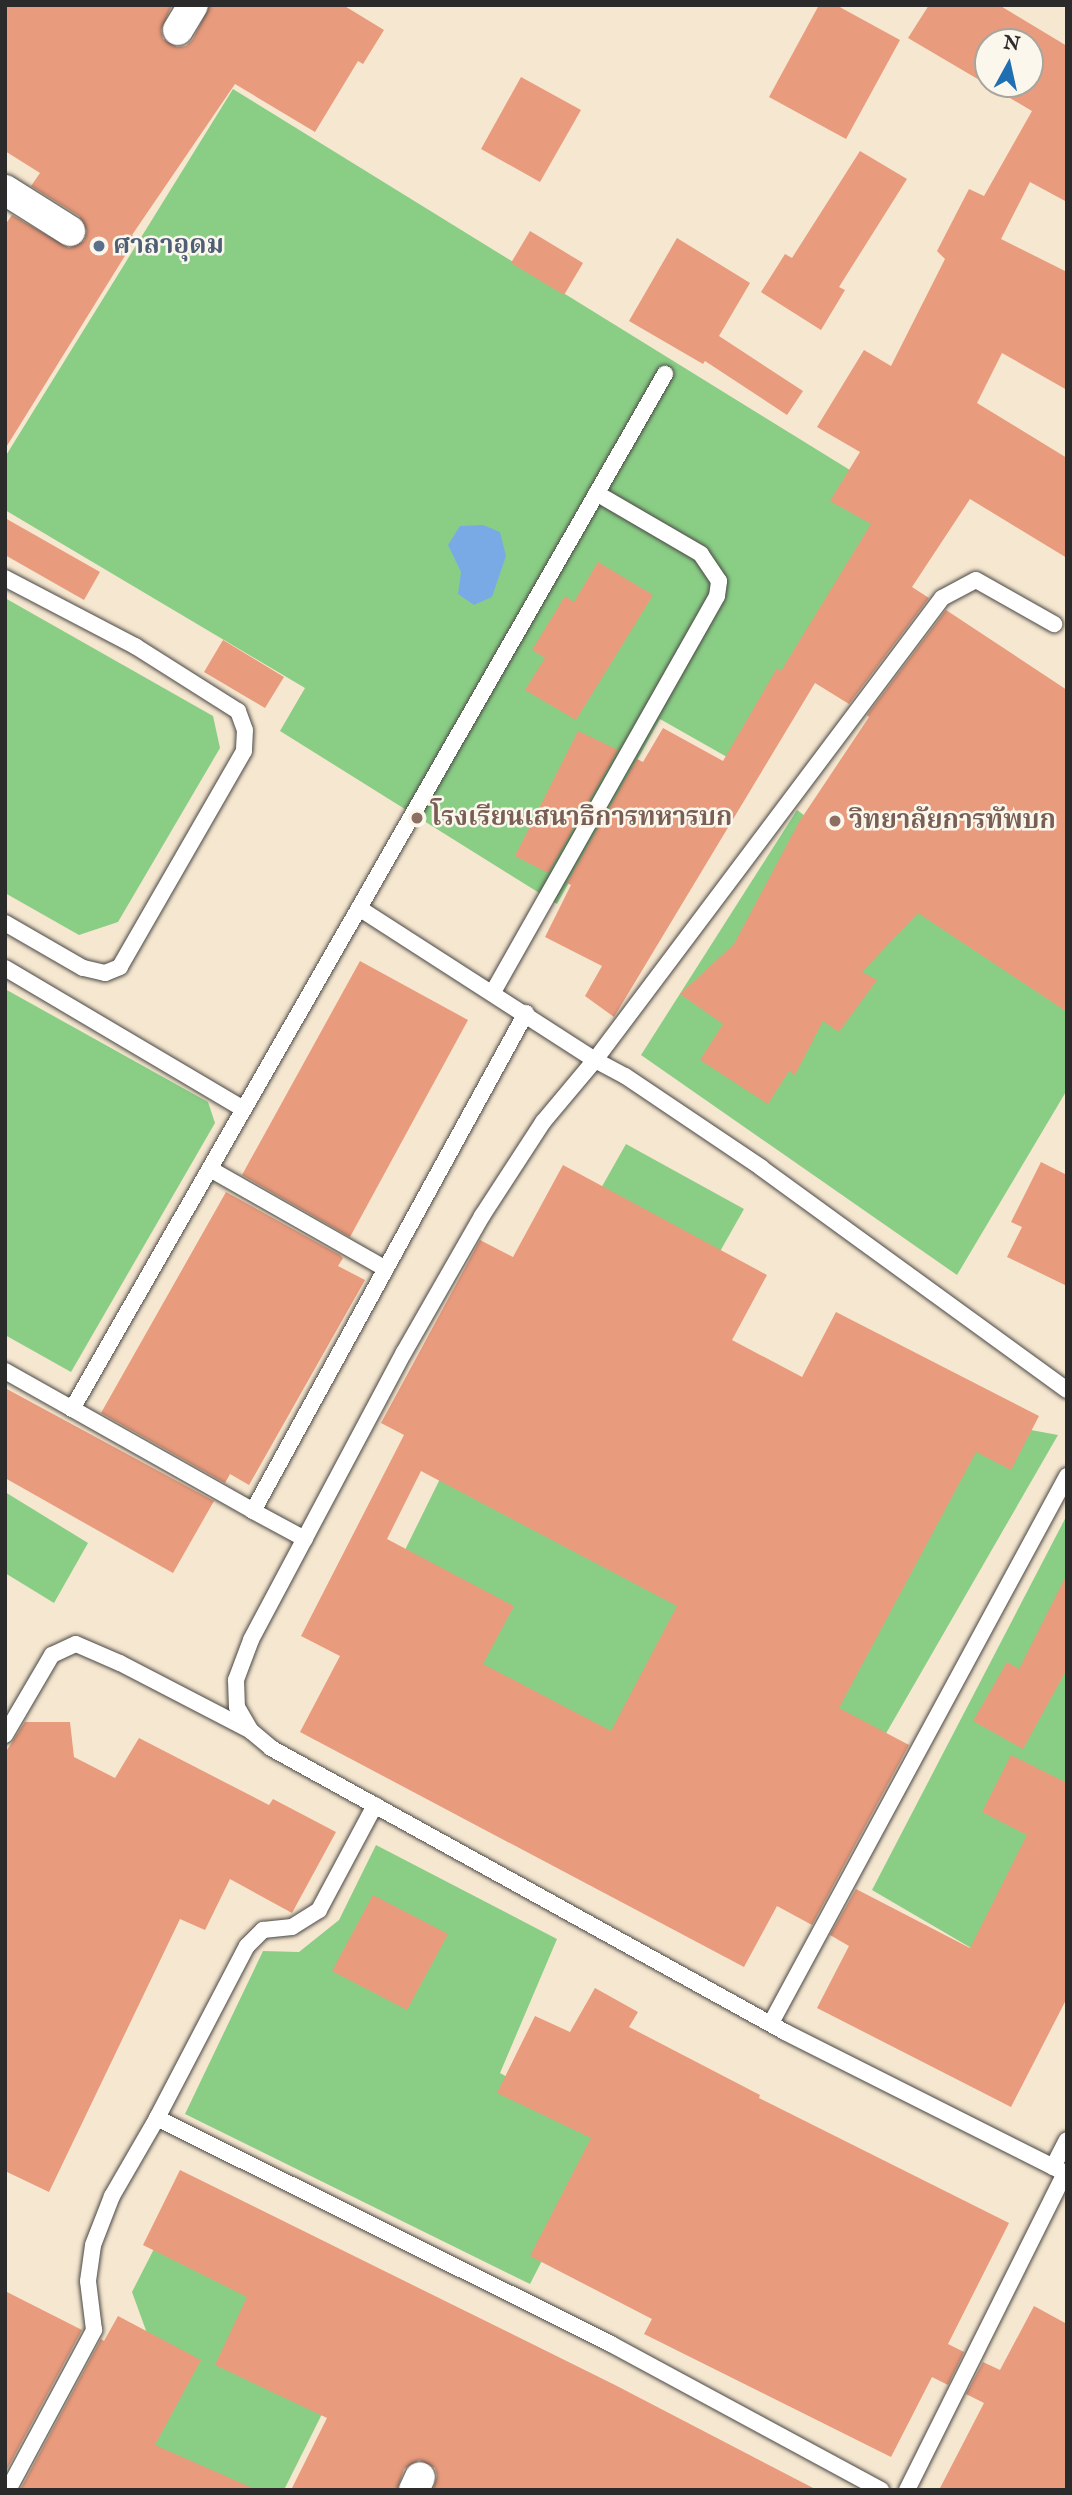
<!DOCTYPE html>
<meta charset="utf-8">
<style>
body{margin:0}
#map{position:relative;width:1072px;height:2495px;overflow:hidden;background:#f6e7d0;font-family:"IM FELL English","Noto Serif Thai",serif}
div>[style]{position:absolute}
.green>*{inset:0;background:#8ace86}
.water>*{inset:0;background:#7aaae5}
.building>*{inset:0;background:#e99b7d}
.roads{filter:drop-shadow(0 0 2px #494744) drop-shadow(0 0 2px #494744)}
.lane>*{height:16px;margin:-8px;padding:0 8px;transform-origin:8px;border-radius:8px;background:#fff}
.street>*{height:30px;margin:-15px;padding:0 15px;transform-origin:15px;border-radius:15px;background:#fff}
.dots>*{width:19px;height:19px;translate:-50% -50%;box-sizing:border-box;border:4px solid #fbf7ec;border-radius:50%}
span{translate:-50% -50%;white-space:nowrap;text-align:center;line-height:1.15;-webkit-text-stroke:5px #fbf7ec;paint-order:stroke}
.service-label{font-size:26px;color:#4e5e75;font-weight:700}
.left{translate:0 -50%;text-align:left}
.education-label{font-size:26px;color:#785e54;font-weight:700}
.frame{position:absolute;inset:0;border:7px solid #2b2b2b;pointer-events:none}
.north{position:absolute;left:974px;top:28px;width:70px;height:70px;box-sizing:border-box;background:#fbf7ec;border:2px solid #a8a59f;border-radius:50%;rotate:8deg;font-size:19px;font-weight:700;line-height:28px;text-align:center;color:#2b2b2b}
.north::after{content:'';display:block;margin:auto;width:24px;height:32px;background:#1f6fb2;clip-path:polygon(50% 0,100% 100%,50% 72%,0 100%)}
</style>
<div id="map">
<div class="green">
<i style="clip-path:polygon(233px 89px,905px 504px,734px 761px,660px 719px,557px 904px,280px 731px,305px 688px,5px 510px,5px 457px)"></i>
<i style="clip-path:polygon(5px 598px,213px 716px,220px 748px,118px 922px,79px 935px,5px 893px)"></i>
<i style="clip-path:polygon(797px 810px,1067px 1009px,1067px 1090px,957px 1275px,641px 1055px)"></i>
<i style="clip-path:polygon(5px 989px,208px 1102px,215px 1123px,71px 1372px,5px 1335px)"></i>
<i style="clip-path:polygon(626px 1144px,744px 1209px,701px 1285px,583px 1220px)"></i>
<i style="clip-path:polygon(949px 1415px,1058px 1435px,824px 1841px,370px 1621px,468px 1422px)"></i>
<i style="clip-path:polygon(5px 1492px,88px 1543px,54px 1603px,5px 1573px)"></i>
<i style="clip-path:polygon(1067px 1515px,1067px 1970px,978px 1952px,872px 1890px)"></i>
<i style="clip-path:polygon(376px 1845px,557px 1939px,500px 2073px,608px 2132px,530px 2284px,185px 2114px,263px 1951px,299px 1952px,339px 1920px)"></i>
<i style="clip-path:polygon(158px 2241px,583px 2452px,334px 2390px,284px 2490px,99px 2490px,160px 2369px,132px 2292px)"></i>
</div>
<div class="water">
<i style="clip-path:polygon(483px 525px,500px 532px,506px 556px,492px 597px,474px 605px,458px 594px,461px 572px,448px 545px,460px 526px)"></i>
</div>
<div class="building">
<i style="clip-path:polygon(5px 5px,172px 5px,161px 30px,163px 39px,177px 47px,186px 46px,193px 39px,210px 5px,343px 5px,384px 30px,363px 64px,358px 61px,315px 132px,235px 84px,132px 235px,136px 238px,5px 449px,5px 225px,12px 215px,69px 248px,84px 241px,87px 231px,79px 216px,31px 186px,40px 173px,5px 151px)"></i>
<i style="clip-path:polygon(819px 5px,836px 5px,900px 40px,846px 139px,769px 97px)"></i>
<i style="clip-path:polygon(evenodd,929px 5px,999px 5px,1067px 46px,1067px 202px,1030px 182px,1001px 239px,1067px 272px,1067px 390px,1002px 353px,977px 403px,1067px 458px,1067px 558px,970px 499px,912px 587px,929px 598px,849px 704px,815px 683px,614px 1017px,585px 996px,602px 966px,545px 937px,571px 885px,567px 883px,637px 759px,643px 762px,663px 728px,723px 761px,777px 668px,781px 671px,871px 524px,830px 501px,860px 452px,817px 427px,864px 350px,891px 366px,945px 259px,937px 251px,969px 189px,984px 196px,1032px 111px,908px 38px,929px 5px,988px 42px,1030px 42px,1030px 84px,988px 84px,988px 42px)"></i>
<i style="clip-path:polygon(521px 77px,581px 110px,540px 182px,481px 149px)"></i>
<i style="clip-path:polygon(860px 151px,907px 179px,839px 287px,845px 290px,821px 330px,761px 292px,785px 254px,792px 258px)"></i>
<i style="clip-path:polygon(530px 231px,583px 263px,564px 295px,511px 263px)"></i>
<i style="clip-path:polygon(677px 238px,750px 283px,719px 336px,803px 391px,787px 415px,705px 361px,703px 364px,629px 321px)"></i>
<i style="clip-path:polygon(5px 518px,100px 572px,84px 600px,5px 555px)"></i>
<i style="clip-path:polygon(598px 562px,653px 595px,576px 720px,525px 690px,545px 658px,532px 650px,565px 596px,574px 602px)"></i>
<i style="clip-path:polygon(946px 610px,1067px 690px,1067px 1012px,918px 913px,862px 972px,877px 980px,839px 1032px,823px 1021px,795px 1075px,789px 1071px,768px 1104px,700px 1060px,723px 1024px,680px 994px,734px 944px,799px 822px,869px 717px,867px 715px)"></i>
<i style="clip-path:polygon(223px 640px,284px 677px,265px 708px,204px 672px)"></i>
<i style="clip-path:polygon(578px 731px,618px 750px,548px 873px,515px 856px)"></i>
<i style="clip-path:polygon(360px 961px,468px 1020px,350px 1237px,242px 1175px)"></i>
<i style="clip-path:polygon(1041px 1162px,1067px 1175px,1067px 1286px,1007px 1257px,1022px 1227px,1011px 1222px)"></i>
<i style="clip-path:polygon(evenodd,563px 1165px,767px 1275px,732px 1340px,802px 1377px,836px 1312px,1039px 1416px,1011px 1470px,976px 1452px,839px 1708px,909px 1745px,812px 1925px,777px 1906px,744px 1967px,300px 1732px,340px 1656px,301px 1636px,404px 1435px,381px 1423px,480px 1240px,513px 1257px,563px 1165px,421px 1471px,677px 1606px,611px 1731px,483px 1664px,514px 1606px,387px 1539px,421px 1471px)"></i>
<i style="clip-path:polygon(226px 1192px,340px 1255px,343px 1258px,338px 1266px,365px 1280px,249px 1485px,230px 1474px,225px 1483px,101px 1413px)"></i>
<i style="clip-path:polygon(5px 1388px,214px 1501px,173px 1573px,5px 1478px)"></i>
<i style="clip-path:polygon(1067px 1574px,1067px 1669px,1023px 1749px,973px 1721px,1007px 1662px,1019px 1669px)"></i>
<i style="clip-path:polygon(25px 1722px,70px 1722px,74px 1757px,115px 1778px,139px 1738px,269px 1805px,273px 1799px,336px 1832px,292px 1913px,230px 1879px,205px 1930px,180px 1919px,49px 2192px,5px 2171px,5px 1753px)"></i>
<i style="clip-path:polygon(1011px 1755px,1067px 1783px,1067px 1998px,1011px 2107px,817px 2008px,849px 1946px,830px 1935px,856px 1889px,970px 1948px,1027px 1835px,982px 1812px)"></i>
<i style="clip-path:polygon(373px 1895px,448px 1934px,407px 2010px,332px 1971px)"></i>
<i style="clip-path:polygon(595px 1988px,638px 2012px,629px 2027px,760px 2095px,759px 2098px,1009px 2223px,948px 2344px,964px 2352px,948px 2385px,932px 2377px,891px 2457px,644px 2334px,652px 2319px,530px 2256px,591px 2138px,497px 2093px,535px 2016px,570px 2032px)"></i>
<i style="clip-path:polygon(180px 2170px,615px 2385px,817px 2490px,433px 2490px,437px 2476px,435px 2468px,419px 2460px,404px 2469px,397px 2490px,291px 2490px,327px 2418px,215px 2365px,247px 2297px,143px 2245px)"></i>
<i style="clip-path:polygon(5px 2291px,82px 2330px,5px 2473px)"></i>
<i style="clip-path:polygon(1034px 2306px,1067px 2324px,1067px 2490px,939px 2490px,984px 2403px,966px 2394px,983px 2362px,1000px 2370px)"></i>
<i style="clip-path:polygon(118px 2316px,201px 2360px,155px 2445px,257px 2490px,20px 2490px,101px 2339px,104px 2341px)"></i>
</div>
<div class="roads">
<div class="lane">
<i style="left:5px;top:578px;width:147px;rotate:27.6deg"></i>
<i style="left:135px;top:646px;width:122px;rotate:32.3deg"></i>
<i style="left:238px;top:711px;width:20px;rotate:70deg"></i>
<i style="left:245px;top:730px;width:21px;rotate:93deg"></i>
<i style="left:244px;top:751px;width:249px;rotate:119.9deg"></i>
<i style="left:120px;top:967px;width:16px;rotate:158deg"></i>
<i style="left:105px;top:973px;width:23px;rotate:-167deg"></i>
<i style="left:83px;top:968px;width:90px;rotate:-150deg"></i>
<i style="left:359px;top:908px;width:281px;rotate:32.8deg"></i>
<i style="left:595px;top:1060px;width:578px;rotate:-53.09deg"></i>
<i style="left:942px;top:598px;width:38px;rotate:-28deg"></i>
<i style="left:976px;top:580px;width:90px;rotate:29.4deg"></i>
<i style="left:5px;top:968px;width:277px;rotate:30.6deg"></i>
<i style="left:493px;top:992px;width:455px;rotate:-60.5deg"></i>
<i style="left:717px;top:596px;width:15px;rotate:-82deg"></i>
<i style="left:719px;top:581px;width:32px;rotate:-124deg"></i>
<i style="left:701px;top:554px;width:121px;rotate:-149.8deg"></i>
<i style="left:210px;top:1169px;width:202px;rotate:29.6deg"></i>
<i style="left:5px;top:1371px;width:285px;rotate:29.4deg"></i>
<i style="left:253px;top:1511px;width:568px;rotate:-61.27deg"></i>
<i style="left:1067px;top:1390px;width:377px;rotate:-144deg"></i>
<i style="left:762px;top:1168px;width:165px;rotate:-146.1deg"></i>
<i style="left:625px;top:1076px;width:34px;rotate:-152deg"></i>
<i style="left:595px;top:1060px;width:81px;rotate:130deg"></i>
<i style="left:543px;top:1122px;width:112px;rotate:123deg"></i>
<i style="left:482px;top:1216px;width:157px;rotate:119.8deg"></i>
<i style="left:404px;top:1352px;width:326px;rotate:118deg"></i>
<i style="left:251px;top:1640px;width:43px;rotate:110.6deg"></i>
<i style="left:236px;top:1680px;width:27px;rotate:88deg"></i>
<i style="left:237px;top:1707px;width:28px;rotate:60deg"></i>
<i style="left:251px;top:1731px;width:26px;rotate:40deg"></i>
<i style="left:271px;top:1748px;width:587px;rotate:28.92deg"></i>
<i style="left:785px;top:2032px;width:316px;rotate:26.7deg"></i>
<i style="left:72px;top:1409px;width:1193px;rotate:-60.19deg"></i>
<i style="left:253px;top:1511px;width:59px;rotate:28.3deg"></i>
<i style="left:5px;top:1735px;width:93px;rotate:-59.6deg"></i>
<i style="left:52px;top:1655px;width:26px;rotate:-25deg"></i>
<i style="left:76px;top:1644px;width:48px;rotate:23.4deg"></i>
<i style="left:120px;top:1663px;width:145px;rotate:27.4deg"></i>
<i style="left:771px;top:2023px;width:622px;rotate:-61.58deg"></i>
<i style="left:157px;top:2118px;width:507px;rotate:26.46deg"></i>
<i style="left:611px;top:2344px;width:307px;rotate:28.4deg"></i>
<i style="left:1053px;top:2167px;width:30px;rotate:-63deg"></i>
<i style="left:8px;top:2490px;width:182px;rotate:-61.7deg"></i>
<i style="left:94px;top:2330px;width:49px;rotate:-97deg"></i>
<i style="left:88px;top:2281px;width:36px;rotate:-82deg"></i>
<i style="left:93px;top:2245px;width:53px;rotate:-68.8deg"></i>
<i style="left:112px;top:2196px;width:90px;rotate:-60deg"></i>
<i style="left:157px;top:2118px;width:194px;rotate:-62.4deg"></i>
<i style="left:247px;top:1946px;width:23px;rotate:-45deg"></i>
<i style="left:263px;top:1930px;width:29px;rotate:-6deg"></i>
<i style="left:292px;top:1927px;width:32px;rotate:-32deg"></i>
<i style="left:319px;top:1910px;width:119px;rotate:-61.9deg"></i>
<i style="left:907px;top:2490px;width:354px;rotate:-63.5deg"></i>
</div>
<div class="street">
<i style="left:178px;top:30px;width:29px;rotate:-59deg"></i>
<i style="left:5px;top:190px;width:77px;rotate:32.2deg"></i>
<i style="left:414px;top:2490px;width:14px;rotate:-65deg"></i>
</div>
</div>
<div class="dots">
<i style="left:99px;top:246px;background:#5c6f8a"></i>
<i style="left:417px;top:818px;background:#8d6e63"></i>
<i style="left:835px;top:821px;background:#8d6e63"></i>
</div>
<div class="service-label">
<span class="left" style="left:113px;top:246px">ศาลาอุดม</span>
</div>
<div class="education-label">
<span class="left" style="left:431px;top:818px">โรงเรียนเสนาธิการทหารบก</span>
<span class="left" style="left:849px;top:821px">วิทยาลัยการทัพบก</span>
</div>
<div class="frame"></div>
<div class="north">N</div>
</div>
